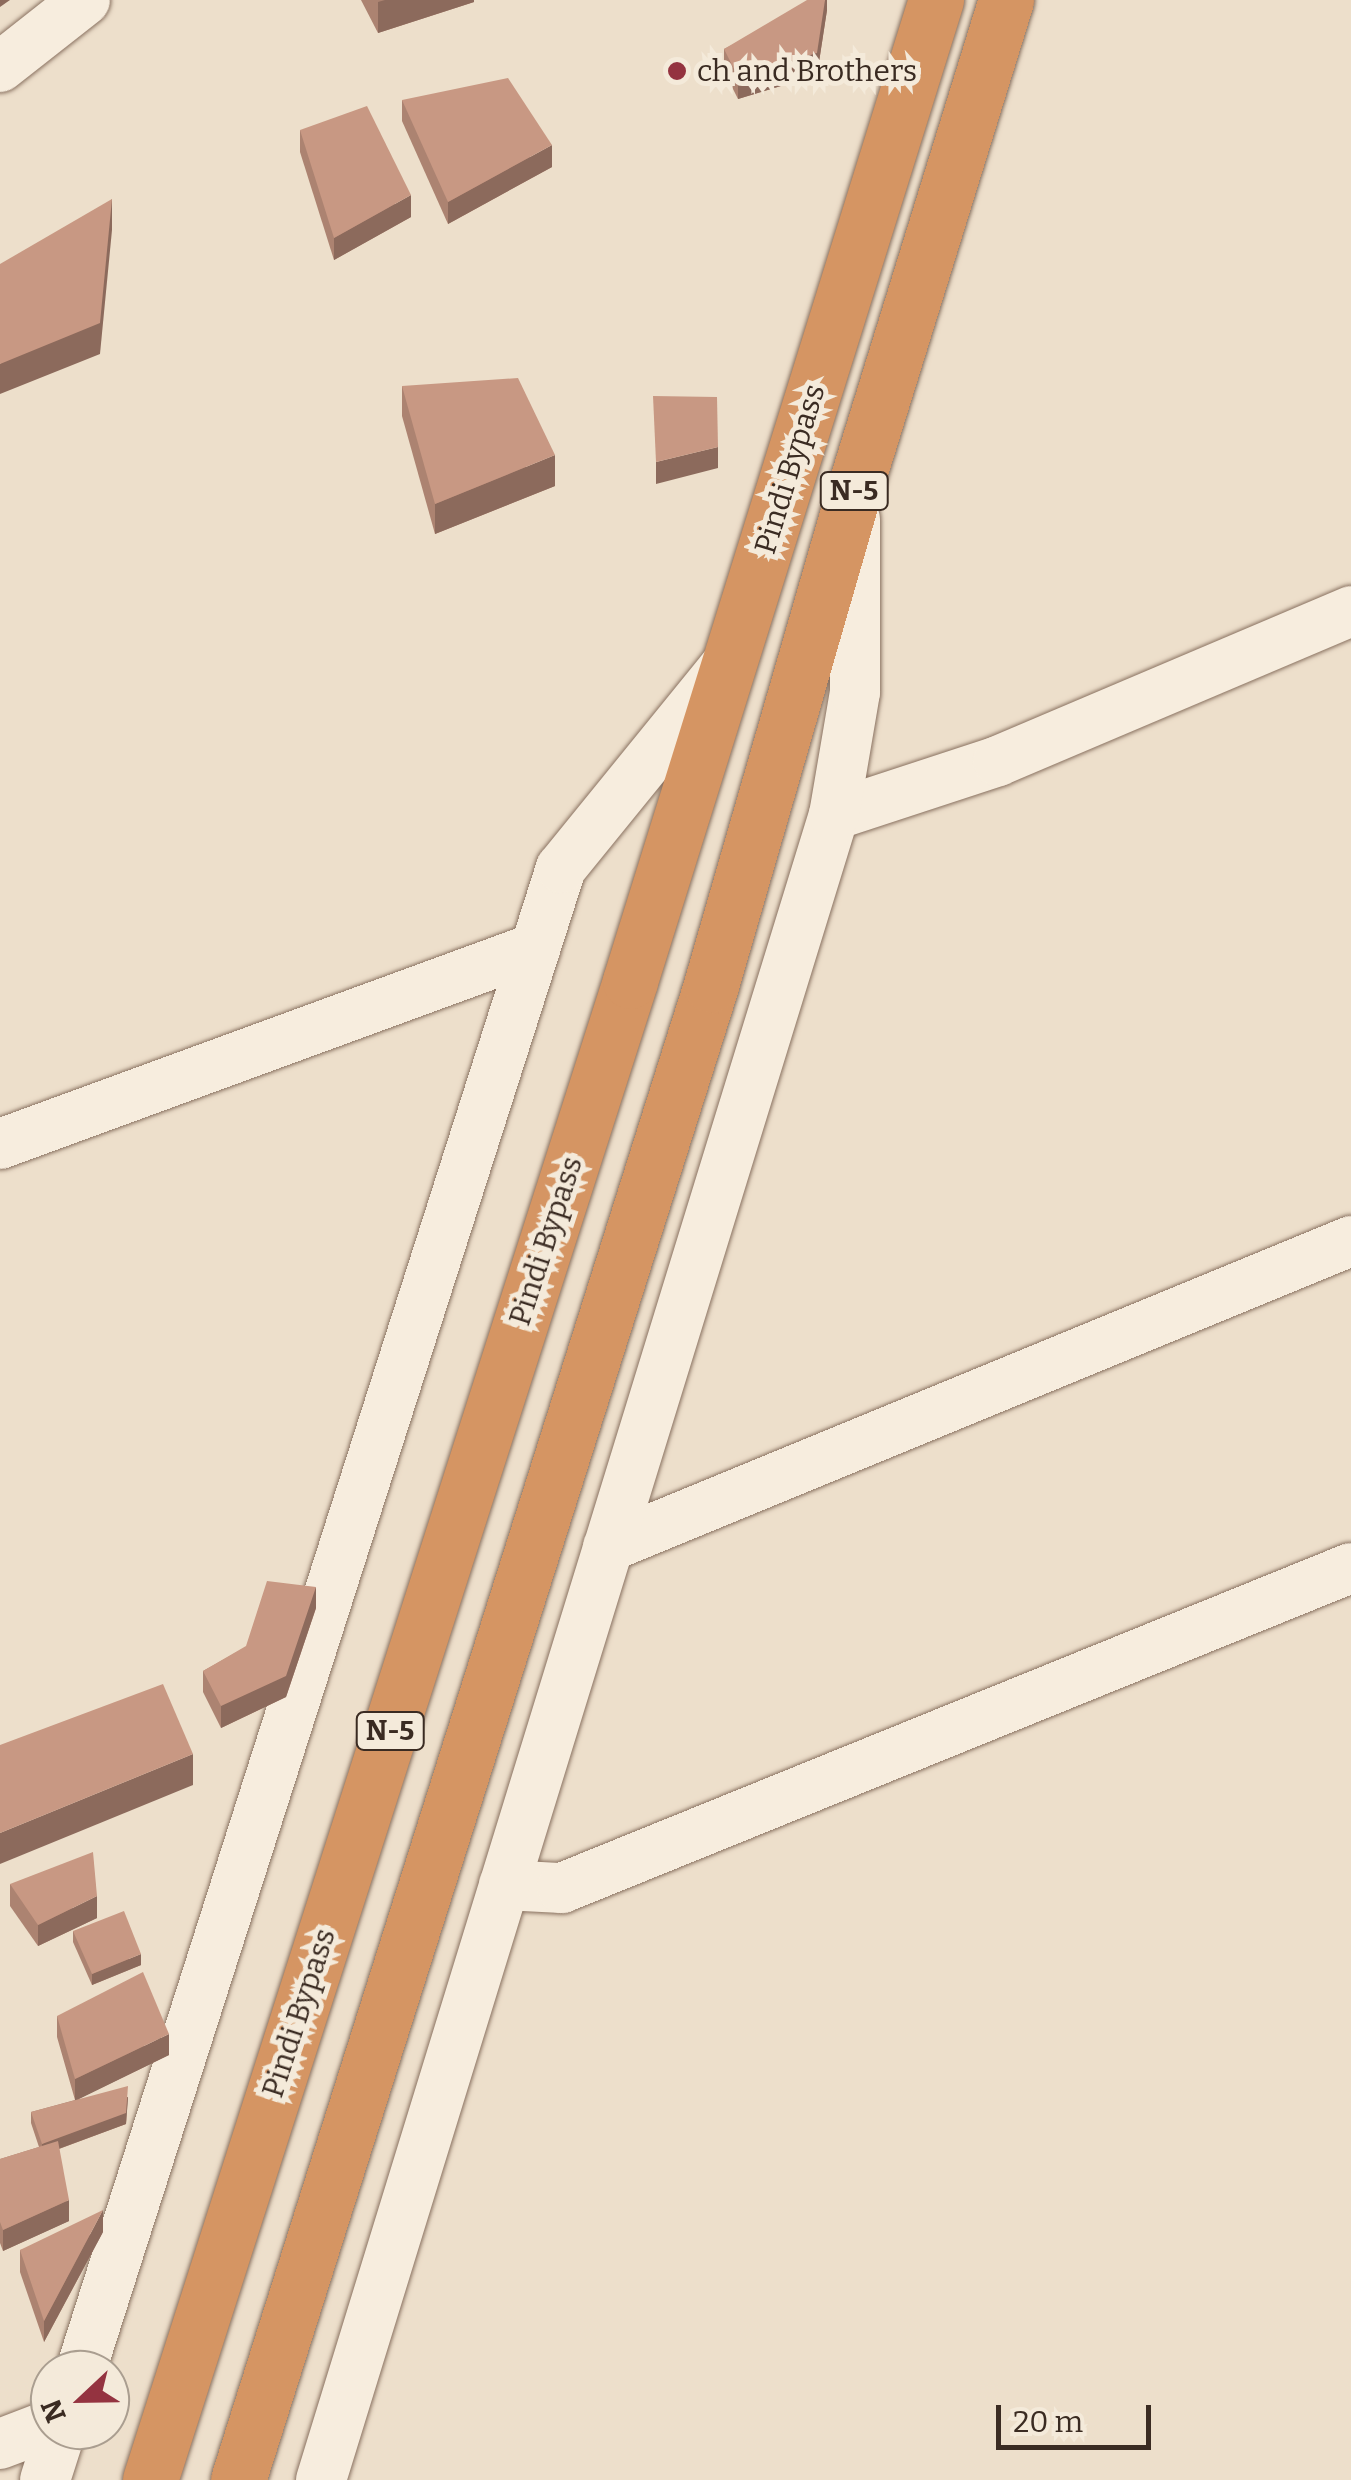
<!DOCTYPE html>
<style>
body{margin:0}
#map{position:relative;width:1351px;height:2480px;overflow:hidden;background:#eddfcb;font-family:Bitter,serif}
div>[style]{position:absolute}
.roads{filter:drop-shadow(0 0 2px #897160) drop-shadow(0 0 2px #897160)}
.minor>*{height:50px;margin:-25px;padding:0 25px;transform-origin:25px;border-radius:25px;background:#f7edde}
.highway>*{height:55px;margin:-27.5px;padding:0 27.5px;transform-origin:27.5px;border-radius:27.5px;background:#d59563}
.wall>*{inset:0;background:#ac8371}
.shaded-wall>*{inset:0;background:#8c6a5c}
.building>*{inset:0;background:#c89883}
.dots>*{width:28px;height:28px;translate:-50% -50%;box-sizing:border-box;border:5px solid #f4eada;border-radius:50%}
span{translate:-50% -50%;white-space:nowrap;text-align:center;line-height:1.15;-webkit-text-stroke:10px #f4eada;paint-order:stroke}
.shield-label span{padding:2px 8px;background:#f4eada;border:2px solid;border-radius:8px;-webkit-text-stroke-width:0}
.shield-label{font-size:28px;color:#3a2b22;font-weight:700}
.poi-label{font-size:30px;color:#3a2b22}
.left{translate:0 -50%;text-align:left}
.street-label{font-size:30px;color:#3a2b22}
.north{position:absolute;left:30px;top:2350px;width:100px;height:100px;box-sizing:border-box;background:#f4eada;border:2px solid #aa9e90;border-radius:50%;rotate:248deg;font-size:28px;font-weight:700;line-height:40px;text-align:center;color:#3a2b22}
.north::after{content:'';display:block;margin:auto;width:35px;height:45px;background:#943340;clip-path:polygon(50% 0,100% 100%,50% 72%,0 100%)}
.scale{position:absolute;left:996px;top:2405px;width:155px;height:45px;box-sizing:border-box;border:5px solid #3a2b22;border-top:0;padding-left:12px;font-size:30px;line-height:35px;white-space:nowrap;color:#3a2b22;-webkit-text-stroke:8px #f4eada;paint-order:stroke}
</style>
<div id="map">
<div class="roads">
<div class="minor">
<i style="left:0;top:67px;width:108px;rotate:-38.2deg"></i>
<i style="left:834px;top:815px;width:173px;rotate:-18.2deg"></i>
<i style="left:998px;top:761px;width:384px;rotate:-23deg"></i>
<i style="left:0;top:1144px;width:570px;rotate:-20.12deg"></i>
<i style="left:608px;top:1547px;width:804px;rotate:-22.38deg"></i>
<i style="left:504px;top:1885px;width:58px;rotate:3deg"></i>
<i style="left:562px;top:1888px;width:851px;rotate:-22.08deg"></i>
<i style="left:81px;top:2370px;width:1577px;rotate:-72.28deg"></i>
<i style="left:561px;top:868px;width:263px;rotate:-50.9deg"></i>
<i style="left:0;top:2444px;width:53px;rotate:-20.8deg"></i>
<i style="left:45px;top:2480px;width:52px;rotate:-72.3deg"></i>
<i style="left:321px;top:2480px;width:1742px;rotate:-72.88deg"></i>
<i style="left:834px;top:815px;width:125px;rotate:-80.3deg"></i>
<i style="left:855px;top:692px;width:173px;rotate:-90deg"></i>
</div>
<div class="highway">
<i style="left:150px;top:2480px;width:1574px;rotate:-72.24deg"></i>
<i style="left:630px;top:981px;width:1028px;rotate:-72.68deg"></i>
<i style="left:238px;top:2480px;width:1568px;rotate:-72.44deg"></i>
<i style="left:711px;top:985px;width:522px;rotate:-73.86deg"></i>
<i style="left:856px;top:484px;width:507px;rotate:-72.78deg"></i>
</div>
</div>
<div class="wall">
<i style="clip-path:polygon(361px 0,474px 0,474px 2px,378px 33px)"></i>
<i style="clip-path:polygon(827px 0,827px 10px,817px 75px,738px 99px,724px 71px,724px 49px)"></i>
<i style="clip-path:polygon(402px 100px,552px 167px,448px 224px,402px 121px)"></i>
<i style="clip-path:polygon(300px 130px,411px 217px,334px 260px,300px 152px)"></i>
<i style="clip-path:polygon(402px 386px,555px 486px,435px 534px,402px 416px)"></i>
<i style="clip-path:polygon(316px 1608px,286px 1697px,221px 1728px,203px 1692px,203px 1671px)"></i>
<i style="clip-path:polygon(10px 1884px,97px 1918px,38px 1946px,10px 1906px)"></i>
<i style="clip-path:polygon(73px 1931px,141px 1965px,92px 1985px,73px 1942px)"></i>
<i style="clip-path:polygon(57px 2016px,169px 2055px,78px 2099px,128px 2097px,126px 2124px,59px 2149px,69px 2221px,3px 2251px,0 2243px,0 2159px,39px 2147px,31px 2123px,31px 2112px,75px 2100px,57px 2037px)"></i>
<i style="clip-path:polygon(103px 2232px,44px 2342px,20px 2272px,20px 2250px)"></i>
</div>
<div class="shaded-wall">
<i style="clip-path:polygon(0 0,10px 0,0 7px)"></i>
<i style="clip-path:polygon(385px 0,474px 0,474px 2px,378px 33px,378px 2px)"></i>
<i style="clip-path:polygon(825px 0,827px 0,827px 10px,817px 75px,738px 99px,738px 77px)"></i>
<i style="clip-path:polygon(552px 145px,552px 167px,448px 224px,448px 202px)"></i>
<i style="clip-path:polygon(411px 195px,411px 217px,334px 260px,334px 238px)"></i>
<i style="clip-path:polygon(112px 199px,112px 230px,100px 354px,0 394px,0 364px)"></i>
<i style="clip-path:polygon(718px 447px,718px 468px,656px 484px,656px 462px)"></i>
<i style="clip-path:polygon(555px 455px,555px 486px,435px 534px,435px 504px)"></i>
<i style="clip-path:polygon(316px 1587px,316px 1608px,286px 1697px,221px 1728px,221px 1706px)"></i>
<i style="clip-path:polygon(193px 1754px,193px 1785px,0 1864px,0 1833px)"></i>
<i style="clip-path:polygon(97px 1896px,97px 1918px,38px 1946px,38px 1925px)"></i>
<i style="clip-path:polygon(141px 1954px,141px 1965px,92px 1985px,92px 1974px)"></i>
<i style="clip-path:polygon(169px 2034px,169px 2055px,75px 2101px,75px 2079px)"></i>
<i style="clip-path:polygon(128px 2097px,126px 2124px,42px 2155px,42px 2144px)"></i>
<i style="clip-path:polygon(69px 2200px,69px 2221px,3px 2251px,3px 2230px)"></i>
<i style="clip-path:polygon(103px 2210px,103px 2232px,44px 2342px,44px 2321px)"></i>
</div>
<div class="building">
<i style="clip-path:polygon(807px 0,825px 0,817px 53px,738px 77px,724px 49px)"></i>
<i style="clip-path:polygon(508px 78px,552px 145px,448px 202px,402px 100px)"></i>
<i style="clip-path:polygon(367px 106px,411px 195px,334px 238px,300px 130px)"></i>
<i style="clip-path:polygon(112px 199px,100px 323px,0 364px,0 264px)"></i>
<i style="clip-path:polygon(518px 378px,555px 455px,435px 504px,402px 386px)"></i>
<i style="clip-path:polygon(653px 396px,717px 397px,718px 447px,656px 462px)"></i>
<i style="clip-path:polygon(267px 1581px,316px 1587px,286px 1676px,221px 1706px,203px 1671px,246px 1646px)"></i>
<i style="clip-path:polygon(163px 1684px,193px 1754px,0 1833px,0 1745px)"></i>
<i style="clip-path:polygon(93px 1852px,97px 1896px,38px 1925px,10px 1884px)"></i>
<i style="clip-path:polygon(124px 1911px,141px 1954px,92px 1974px,73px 1931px)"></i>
<i style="clip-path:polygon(143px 1972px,169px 2034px,75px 2079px,57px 2016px)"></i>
<i style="clip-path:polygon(128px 2086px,126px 2113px,42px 2144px,31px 2112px)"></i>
<i style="clip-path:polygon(58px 2141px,69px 2200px,3px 2230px,0 2222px,0 2159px)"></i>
<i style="clip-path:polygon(103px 2210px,44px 2321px,20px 2250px)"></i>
</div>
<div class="dots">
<i style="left:677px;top:71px;background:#943340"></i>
</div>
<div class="shield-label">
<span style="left:854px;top:491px">N-5</span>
<span style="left:390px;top:1731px">N-5</span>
</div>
<div class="poi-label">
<span class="left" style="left:697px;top:71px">ch and Brothers</span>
</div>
<div class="street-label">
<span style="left:790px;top:469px;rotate:-73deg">Pindi Bypass</span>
<span style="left:546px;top:1241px;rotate:-72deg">Pindi Bypass</span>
<span style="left:299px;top:2013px;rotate:-72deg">Pindi Bypass</span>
</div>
<div class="north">N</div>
<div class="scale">20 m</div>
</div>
